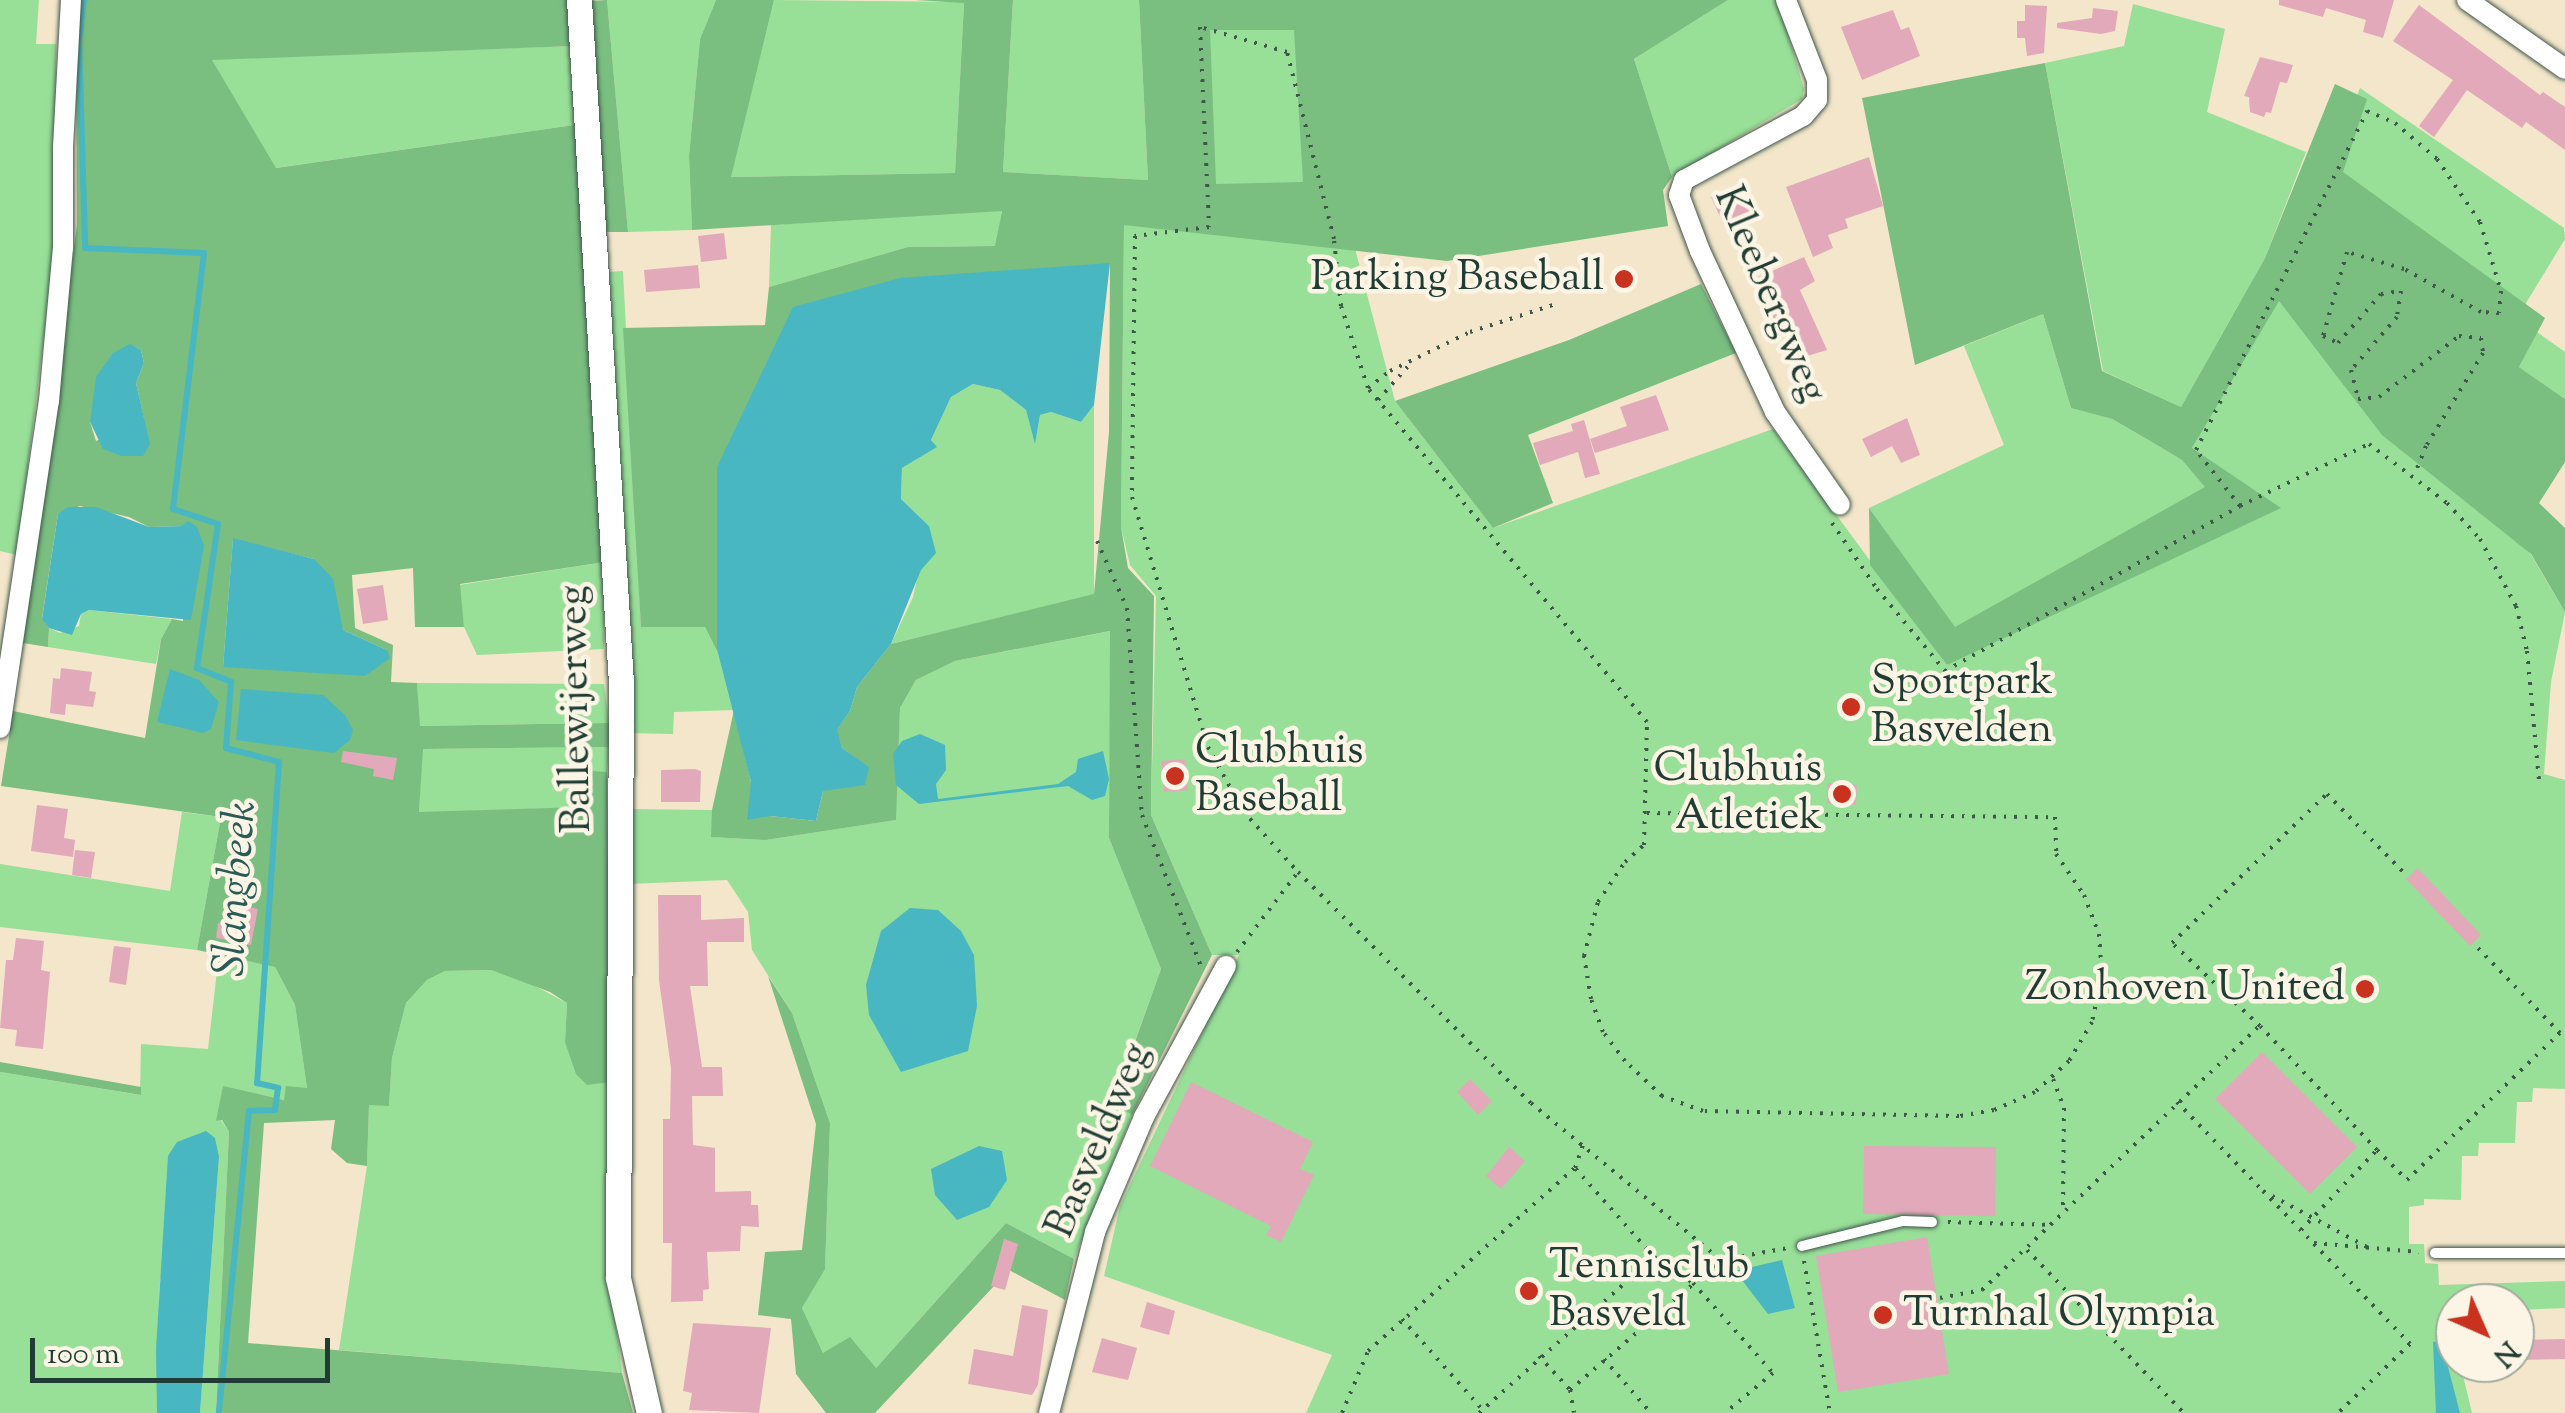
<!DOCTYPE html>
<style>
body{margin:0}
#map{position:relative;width:2565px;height:1413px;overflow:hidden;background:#f3e6ca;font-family:"Sorts Mill Goudy",serif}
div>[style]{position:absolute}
.green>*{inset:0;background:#98df98}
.forest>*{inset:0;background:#7abe80}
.water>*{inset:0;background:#49b7c1}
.stream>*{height:6px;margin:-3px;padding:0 3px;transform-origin:3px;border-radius:3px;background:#49b7c1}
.building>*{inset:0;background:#e2a9ba}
.path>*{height:4px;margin-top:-2px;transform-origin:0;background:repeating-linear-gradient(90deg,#3f564a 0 2.5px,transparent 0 10.5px)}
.roads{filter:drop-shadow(0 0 2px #3f564a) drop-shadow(0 0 2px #3f564a)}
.service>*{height:10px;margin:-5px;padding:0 5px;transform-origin:5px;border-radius:5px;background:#fff}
.minor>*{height:20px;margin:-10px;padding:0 10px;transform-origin:10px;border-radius:10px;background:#fff}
.tertiary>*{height:25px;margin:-12.5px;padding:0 12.5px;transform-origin:12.5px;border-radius:12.5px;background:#fff}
.dots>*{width:28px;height:28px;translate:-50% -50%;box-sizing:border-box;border:5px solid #fcf5e5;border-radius:50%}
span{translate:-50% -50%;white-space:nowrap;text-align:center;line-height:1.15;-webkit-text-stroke:9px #fcf5e5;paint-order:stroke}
.poi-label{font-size:42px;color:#1f3d34}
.right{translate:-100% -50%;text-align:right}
.left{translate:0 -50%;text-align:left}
.street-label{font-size:42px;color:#1f3d34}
.water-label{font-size:45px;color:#2a5c57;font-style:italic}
.north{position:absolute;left:2435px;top:1283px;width:100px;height:100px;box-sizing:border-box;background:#fcf5e5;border:2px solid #a4ab9e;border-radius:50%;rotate:135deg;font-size:28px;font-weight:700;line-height:40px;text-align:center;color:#1f3d34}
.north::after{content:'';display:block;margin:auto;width:35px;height:45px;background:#c8321e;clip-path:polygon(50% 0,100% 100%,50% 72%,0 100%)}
.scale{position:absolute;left:30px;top:1338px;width:300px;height:45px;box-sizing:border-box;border:5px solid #1f3d34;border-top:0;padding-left:12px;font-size:30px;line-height:35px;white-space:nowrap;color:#1f3d34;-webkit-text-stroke:8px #fcf5e5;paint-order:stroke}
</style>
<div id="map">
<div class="green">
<i style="clip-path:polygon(0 0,39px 0,36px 44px,56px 44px,55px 246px,17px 555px,0 551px)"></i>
<i style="clip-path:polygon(607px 0,716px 0,700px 39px,689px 156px,692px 230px,628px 232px)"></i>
<i style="clip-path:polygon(774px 0,964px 2px,955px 173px,730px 177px)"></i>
<i style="clip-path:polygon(1013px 0,1139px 0,1148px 180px,1003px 172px)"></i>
<i style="clip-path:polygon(1728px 0,1778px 0,1804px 89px,1802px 99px,1672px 177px,1634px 59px)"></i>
<i style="clip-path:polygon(2133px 4px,2225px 29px,2207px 112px,2306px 152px,2265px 258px,2181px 407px,2103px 371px,2045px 63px,2124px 46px)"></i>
<i style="clip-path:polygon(1168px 8px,1296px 24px,1395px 401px,1493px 528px,1773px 429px,1947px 665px,2218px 504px,2192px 448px,2276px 296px,2360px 88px,2564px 228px,2565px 239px,2441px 443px,2531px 555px,2565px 612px,2551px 682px,2544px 774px,2565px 780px,2565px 1089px,2533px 1088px,2532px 1102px,2517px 1102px,2515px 1143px,2479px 1143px,2478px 1156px,2462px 1156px,2461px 1200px,2424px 1199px,2424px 1205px,2409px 1207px,2409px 1244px,2424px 1244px,2425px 1263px,2438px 1264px,2439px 1285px,2565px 1281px,2565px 1308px,2515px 1310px,2515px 1303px,2455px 1303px,2455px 1363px,2460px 1363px,2472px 1413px,1306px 1413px,1332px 1355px,1104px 1276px,1120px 1206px,1239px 955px,1212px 955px,1151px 815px,1156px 596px,1130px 565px,1121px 527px,1124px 225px,1183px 217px)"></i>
<i style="clip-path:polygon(574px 46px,581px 124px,275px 168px,211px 59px)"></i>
<i style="clip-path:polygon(1002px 210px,996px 246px,908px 247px,769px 287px,771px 225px)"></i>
<i style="clip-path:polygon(623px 271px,641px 626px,705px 627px,723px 663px,734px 710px,674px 712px,673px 734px,629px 733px,609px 272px)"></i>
<i style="clip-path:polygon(2043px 314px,2071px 408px,2112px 419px,2145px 438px,2182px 460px,2206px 487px,1955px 628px,1869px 508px,2004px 445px,1964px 346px)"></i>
<i style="clip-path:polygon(2537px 332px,2565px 352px,2565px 399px,2519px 367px)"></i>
<i style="clip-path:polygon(973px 384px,1000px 390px,1026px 410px,1035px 442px,1040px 415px,1051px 412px,1081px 422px,1094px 405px,1094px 595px,891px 644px,913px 597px,929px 526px,901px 499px,902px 468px,936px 447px,931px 440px,951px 397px)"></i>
<i style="clip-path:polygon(605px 562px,604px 649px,477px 655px,464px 627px,459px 585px)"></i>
<i style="clip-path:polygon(89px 610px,172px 619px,161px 639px,156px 664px,48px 647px,49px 628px,60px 633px,79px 626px,81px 614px)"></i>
<i style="clip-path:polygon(1111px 631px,1109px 838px,1161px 969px,1113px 1102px,1132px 1115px,1074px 1259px,1006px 1223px,876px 1368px,823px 1353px,802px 1308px,825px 1268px,830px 1123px,792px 1013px,752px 950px,748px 912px,727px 880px,628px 884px,628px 809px,712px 810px,712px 837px,766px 840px,895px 820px,900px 708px,916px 680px,955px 661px)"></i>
<i style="clip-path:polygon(417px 683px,604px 684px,609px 723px,419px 726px)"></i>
<i style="clip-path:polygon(609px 747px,607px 772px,582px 771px,582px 807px,419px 813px,422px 749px)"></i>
<i style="clip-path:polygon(182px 812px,221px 817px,197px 950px,0 927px,0 864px,170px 891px)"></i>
<i style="clip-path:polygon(219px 954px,275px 967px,295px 1005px,307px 1088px,285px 1100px,223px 1087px,217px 1121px,221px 1120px,229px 1132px,216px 1413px,200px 1413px,219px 1157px,160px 1280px,157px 1413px,0 1413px,0 1072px,140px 1095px,141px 1044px,208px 1049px)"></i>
<i style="clip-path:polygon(491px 970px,518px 977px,567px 1003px,565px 1042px,610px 1082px,606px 1250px,622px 1373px,339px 1350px,367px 1166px,369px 1104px,389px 1105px,392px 1058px,406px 1003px,427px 980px,445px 971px)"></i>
</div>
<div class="forest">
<i style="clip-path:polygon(evenodd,83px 0,568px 0,574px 46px,212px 60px,276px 168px,581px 124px,605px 562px,460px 584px,464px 627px,415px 627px,413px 568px,352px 575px,355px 628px,393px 645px,391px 682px,417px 683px,420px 726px,609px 723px,609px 747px,423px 749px,419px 812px,581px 807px,582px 770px,607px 772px,610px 1082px,587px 1085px,576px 1074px,565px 1042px,567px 1003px,550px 992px,491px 970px,445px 971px,427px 980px,406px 1003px,392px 1058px,389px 1106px,369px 1105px,367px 1166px,347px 1163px,331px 1149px,335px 1120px,264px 1123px,248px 1343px,622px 1373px,633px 1413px,216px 1413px,229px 1132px,222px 1120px,216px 1121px,223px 1086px,284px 1100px,286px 1086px,307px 1088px,295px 1005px,275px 967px,197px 950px,221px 817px,1px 786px,13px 711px,145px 738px,161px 639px,172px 619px,183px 621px,182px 526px,149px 527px,129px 517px,80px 506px,58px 514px,42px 618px,49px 628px,48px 647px,23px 643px,77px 224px,76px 62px,83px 0,131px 345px,141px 350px,144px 363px,136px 383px,144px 419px,96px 441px,90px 422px,131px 345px,83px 0,233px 539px,314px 559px,343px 630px,387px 650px,223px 667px,233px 539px)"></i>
<i style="clip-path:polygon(607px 0,628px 232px,605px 232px,589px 1px)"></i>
<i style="clip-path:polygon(evenodd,716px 0,774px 0,731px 177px,955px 173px,964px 3px,915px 0,1013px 0,1003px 172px,1148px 180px,1139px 0,1728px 0,1634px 59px,1672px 177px,1663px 190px,1668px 226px,1447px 261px,1124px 225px,1121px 527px,1128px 568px,1154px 596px,1151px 815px,1212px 955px,1132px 1115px,1113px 1103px,1161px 969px,1109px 838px,1110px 631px,955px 661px,916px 680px,900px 708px,896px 820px,766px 840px,711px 837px,712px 810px,734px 710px,751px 782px,770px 816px,816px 821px,823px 791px,868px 767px,842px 748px,836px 731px,850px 711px,857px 687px,891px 644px,1094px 594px,1109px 432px,1110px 263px,717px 467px,717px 649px,723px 663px,705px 627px,641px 627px,623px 328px,765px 325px,769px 287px,908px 247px,995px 246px,1002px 211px,692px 230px,689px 156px,700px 39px,716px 0,1210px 30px,1294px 30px,1303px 182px,1216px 184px,1210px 30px)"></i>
<i style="clip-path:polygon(2045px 63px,2102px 371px,2181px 407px,2265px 258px,2335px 84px,2367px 99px,2343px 172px,2545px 318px,2519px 367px,2565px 399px,2565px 462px,2539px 503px,2565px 528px,2565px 612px,2531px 554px,2382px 435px,2279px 301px,2192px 448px,2281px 508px,1947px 665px,1870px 565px,1869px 508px,1955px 627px,2205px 487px,2182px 460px,2145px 438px,2112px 419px,2071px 408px,2043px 314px,1915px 365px,1862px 98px)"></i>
<i style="clip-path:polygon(1701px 284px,1736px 353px,1528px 435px,1553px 503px,1493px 528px,1395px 401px,1569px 340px)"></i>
<i style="clip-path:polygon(768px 976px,792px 1013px,830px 1123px,825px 1269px,802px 1308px,823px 1353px,850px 1337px,876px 1368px,1006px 1223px,1074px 1259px,1065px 1300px,1009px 1270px,875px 1413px,826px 1413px,796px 1374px,791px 1319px,758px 1315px,765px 1252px,802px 1250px,816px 1124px)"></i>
<i style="clip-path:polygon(0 1062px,141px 1087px,141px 1095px,0 1072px)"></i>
</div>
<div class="water">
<i style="clip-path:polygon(1110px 263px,1094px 405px,1081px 422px,1051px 412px,1040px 415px,1035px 444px,1026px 410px,1000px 390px,973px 384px,951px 397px,931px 440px,937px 447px,902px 468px,901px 499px,929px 526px,936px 553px,921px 570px,891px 644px,857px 687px,850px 711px,837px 730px,842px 748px,869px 767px,865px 785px,823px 791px,816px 821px,770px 816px,747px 820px,751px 782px,717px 649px,717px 467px,793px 307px,900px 278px)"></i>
<i style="clip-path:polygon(130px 344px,141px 350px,144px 363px,136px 383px,150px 444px,143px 456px,122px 456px,103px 449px,90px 422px,96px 377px,113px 353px)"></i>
<i style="clip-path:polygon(68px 507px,96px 507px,149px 527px,182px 526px,188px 521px,197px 527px,204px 546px,191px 620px,89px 610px,81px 614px,72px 635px,49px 628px,42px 619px,58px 514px)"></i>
<i style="clip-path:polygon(233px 538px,314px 559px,333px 579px,343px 630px,387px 650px,390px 658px,365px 676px,223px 667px)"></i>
<i style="clip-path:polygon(170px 669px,199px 680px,219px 702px,211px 729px,203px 733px,157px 722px)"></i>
<i style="clip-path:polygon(241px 689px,323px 695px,345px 715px,353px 730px,350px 740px,334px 753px,236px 740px)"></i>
<i style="clip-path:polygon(920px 734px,945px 745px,946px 770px,936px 784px,938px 799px,1058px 784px,1076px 772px,1078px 759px,1103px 751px,1109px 779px,1105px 796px,1092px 800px,1068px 786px,919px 804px,896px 785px,893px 754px,902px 741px)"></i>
<i style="clip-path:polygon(910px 908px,938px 910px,961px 931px,974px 955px,977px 1006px,968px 1051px,901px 1072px,869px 1015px,866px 985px,881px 931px)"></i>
<i style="clip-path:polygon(206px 1131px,215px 1138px,219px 1157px,200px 1413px,157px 1413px,156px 1349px,168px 1156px,177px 1142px)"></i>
<i style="clip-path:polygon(979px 1146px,1002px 1151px,1007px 1180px,989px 1207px,957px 1220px,935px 1195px,931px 1169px)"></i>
<i style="clip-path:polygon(1782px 1260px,1795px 1308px,1768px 1314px,1735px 1271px)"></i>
<i style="clip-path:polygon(2441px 1340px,2460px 1413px,2436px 1413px,2433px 1342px)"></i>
</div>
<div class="stream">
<i style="left:84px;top:0;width:40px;rotate:97.1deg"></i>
<i style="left:79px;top:40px;width:208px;rotate:88.3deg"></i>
<i style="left:85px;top:248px;width:119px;rotate:2.4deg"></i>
<i style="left:204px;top:253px;width:258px;rotate:96.9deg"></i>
<i style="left:173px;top:509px;width:47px;rotate:18.4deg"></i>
<i style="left:218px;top:524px;width:146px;rotate:98.3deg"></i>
<i style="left:197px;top:668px;width:37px;rotate:22deg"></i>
<i style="left:231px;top:682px;width:66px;rotate:94.3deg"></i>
<i style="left:226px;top:748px;width:55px;rotate:14.8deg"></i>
<i style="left:279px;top:762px;width:322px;rotate:93.9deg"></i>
<i style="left:257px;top:1083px;width:22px;rotate:13deg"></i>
<i style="left:278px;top:1088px;width:22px;rotate:98deg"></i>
<i style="left:275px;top:1110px;width:26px;rotate:178deg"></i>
<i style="left:249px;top:1111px;width:303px;rotate:95.7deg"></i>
</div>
<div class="building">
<i style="clip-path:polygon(2279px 0,2394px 0,2383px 38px,2363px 32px,2366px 20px,2326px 8px,2323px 17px,2279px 5px)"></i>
<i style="clip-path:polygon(2025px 5px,2047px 6px,2044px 53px,2027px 56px,2025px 38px,2017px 38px,2017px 21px,2025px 21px)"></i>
<i style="clip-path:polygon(2419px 5px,2540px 95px,2543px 92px,2565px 107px,2565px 150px,2526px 122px,2522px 128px,2467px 90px,2434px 137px,2419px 126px,2453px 80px,2393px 41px)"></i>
<i style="clip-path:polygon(2093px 8px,2118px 11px,2115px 31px,2101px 34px,2057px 28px,2057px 23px,2092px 18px)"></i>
<i style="clip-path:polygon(1893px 10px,1901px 30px,1909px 27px,1920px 56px,1862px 80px,1841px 27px)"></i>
<i style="clip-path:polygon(2260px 57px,2293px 65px,2287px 83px,2280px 82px,2271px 113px,2266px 112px,2264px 117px,2250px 112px,2249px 97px,2244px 96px)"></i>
<i style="clip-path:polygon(1869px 157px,1883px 206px,1845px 219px,1848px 228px,1828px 235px,1833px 248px,1813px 257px,1786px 187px)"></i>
<i style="clip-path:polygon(1745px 182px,1756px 218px,1727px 232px,1711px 197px)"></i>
<i style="clip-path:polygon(724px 233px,727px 259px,701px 262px,698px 236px)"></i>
<i style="clip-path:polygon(1804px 257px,1815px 281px,1800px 290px,1827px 350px,1794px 360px,1781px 326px,1777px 327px,1766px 305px,1758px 277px)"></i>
<i style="clip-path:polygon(698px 265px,700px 288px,646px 292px,644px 270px)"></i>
<i style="clip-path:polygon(1656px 395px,1669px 430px,1595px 453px,1590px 439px,1627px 426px,1620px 407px)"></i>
<i style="clip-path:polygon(1907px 418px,1920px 455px,1901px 463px,1892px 446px,1871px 457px,1862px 439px)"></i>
<i style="clip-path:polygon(1584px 420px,1600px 474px,1585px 478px,1578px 452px,1540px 465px,1533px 443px,1573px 431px,1571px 424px)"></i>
<i style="clip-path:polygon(383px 585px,388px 620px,363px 624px,357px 589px)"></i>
<i style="clip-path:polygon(61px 668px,92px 672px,89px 691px,96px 692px,93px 707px,66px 704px,65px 715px,50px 713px,53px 678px,60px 679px)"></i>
<i style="clip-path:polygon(343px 751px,397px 758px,393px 780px,373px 776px,374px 769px,341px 762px)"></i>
<i style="clip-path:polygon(1185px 759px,1188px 790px,1164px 792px,1161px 761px)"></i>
<i style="clip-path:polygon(695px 769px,701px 771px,700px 802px,661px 802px,661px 770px)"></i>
<i style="clip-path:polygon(1828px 783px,1857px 785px,1856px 805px,1827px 803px)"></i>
<i style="clip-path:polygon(37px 805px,68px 809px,64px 838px,75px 840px,73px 857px,31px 851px)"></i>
<i style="clip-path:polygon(75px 850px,95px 852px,91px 878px,72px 875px)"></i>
<i style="clip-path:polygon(2418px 868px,2481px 935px,2470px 946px,2406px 879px)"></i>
<i style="clip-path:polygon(658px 895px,701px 895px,701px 920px,744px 918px,744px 942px,707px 942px,708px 986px,690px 986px,702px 1067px,722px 1067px,723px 1096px,692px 1096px,693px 1145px,715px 1148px,715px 1192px,751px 1191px,751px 1205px,758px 1205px,759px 1227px,741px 1226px,740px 1251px,707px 1252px,709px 1289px,703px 1290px,703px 1301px,671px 1302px,672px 1243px,663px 1243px,663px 1119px,670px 1119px,671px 1068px,659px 980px)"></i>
<i style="clip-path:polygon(238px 905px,258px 909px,251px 945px,216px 938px,218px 923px,235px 926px)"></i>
<i style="clip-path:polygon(16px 938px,44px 941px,41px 970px,50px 972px,43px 1049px,15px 1046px,17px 1030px,0 1028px,6px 960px,13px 960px)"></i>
<i style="clip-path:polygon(114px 946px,131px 948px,126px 985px,109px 982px)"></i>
<i style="clip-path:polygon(2262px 1052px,2357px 1147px,2310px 1194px,2215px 1099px)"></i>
<i style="clip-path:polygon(1470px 1079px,1492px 1101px,1478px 1115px,1457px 1092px)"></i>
<i style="clip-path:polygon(1191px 1082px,1313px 1142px,1300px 1169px,1314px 1175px,1281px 1242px,1266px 1235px,1271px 1226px,1150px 1166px)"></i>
<i style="clip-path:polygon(1864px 1146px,1996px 1147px,1995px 1216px,1863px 1214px)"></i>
<i style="clip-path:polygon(1509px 1147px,1525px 1161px,1501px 1189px,1486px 1176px)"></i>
<i style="clip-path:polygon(1927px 1237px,1949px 1374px,1838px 1392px,1816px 1256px)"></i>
<i style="clip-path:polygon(1004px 1239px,1018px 1244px,1005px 1290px,991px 1286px)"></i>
<i style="clip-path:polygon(1147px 1302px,1175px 1311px,1169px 1335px,1140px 1327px)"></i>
<i style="clip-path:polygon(1022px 1305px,1048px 1310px,1038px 1385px,1032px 1395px,968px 1384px,974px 1349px,1013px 1356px)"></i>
<i style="clip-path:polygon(693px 1323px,771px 1328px,759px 1413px,689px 1410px,692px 1393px,683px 1391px)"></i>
<i style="clip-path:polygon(1102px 1338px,1137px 1348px,1128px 1380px,1092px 1372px)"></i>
<i style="clip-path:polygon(2565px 1339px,2565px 1359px,2515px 1360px,2515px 1340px)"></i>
</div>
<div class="path">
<i style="left:1368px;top:388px;width:28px;rotate:-38deg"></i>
<i style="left:1390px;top:371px;width:89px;rotate:-26deg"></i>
<i style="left:1470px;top:332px;width:94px;rotate:-18deg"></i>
<i style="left:1378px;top:400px;width:48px;rotate:-48.4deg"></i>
<i style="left:2240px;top:506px;width:71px;rotate:-128.2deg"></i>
<i style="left:2196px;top:450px;width:380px;rotate:-63.2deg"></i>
<i style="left:2367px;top:111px;width:30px;rotate:23deg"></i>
<i style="left:2395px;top:123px;width:55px;rotate:40.6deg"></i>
<i style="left:2437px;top:159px;width:76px;rotate:55.7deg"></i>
<i style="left:2480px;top:222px;width:72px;rotate:73.1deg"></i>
<i style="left:2501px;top:291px;width:22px;rotate:95deg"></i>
<i style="left:2499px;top:313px;width:18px;rotate:-177deg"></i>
<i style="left:2481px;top:312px;width:88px;rotate:-150.8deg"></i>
<i style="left:2404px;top:269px;width:59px;rotate:-163.4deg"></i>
<i style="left:2347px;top:252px;width:87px;rotate:105.9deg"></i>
<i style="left:2323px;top:336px;width:17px;rotate:25deg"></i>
<i style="left:2338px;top:343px;width:65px;rotate:-48.7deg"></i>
<i style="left:2381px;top:294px;width:20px;rotate:-9deg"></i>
<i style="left:2401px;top:291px;width:26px;rotate:99deg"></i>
<i style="left:2397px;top:317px;width:70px;rotate:131deg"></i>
<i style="left:2351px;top:370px;width:30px;rotate:76deg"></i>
<i style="left:2358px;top:399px;width:21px;rotate:-5deg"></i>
<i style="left:2379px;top:397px;width:101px;rotate:-37.3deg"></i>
<i style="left:2459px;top:336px;width:22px;rotate:5deg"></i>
<i style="left:2481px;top:338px;width:15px;rotate:82deg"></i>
<i style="left:2483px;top:353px;width:109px;rotate:121.5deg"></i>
<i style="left:2426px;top:446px;width:31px;rotate:112deg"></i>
<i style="left:1832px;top:523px;width:80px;rotate:55.7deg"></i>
<i style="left:1877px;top:589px;width:107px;rotate:50.3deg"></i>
<i style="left:1945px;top:671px;width:338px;rotate:-29.2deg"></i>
<i style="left:2240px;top:506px;width:143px;rotate:-25.7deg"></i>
<i style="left:2369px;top:444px;width:98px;rotate:37.1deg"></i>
<i style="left:2447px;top:503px;width:49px;rotate:47.5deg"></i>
<i style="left:2480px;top:539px;width:76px;rotate:61.8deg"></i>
<i style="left:2516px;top:606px;width:46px;rotate:76.3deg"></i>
<i style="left:2527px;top:651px;width:130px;rotate:84.7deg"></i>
<i style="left:1097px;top:541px;width:73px;rotate:65.9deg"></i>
<i style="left:1127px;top:608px;width:208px;rotate:85.9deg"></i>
<i style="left:1142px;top:815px;width:162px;rotate:68.7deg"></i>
<i style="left:1647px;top:813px;width:408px;rotate:0.6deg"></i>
<i style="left:2055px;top:817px;width:37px;rotate:88deg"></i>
<i style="left:2056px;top:854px;width:50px;rotate:55.7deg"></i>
<i style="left:2084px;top:895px;width:42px;rotate:69deg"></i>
<i style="left:2099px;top:934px;width:42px;rotate:85.9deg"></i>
<i style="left:2102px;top:976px;width:47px;rotate:102.3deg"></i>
<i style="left:2092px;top:1022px;width:45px;rotate:120.5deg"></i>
<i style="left:2069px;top:1061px;width:46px;rotate:137.6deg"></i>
<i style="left:2035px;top:1092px;width:45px;rotate:156.3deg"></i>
<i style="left:1994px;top:1110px;width:36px;rotate:170deg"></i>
<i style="left:1959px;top:1116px;width:256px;rotate:-178.9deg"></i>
<i style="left:1703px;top:1111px;width:44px;rotate:-159.9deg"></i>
<i style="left:1662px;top:1096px;width:51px;rotate:-136.6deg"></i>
<i style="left:1625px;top:1061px;width:36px;rotate:-127deg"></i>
<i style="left:1603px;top:1032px;width:35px;rotate:-110deg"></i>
<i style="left:1591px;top:999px;width:44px;rotate:-99.2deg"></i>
<i style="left:1584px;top:956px;width:56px;rotate:-75.5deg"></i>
<i style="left:1598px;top:902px;width:48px;rotate:-56deg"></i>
<i style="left:1625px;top:862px;width:25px;rotate:-42deg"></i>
<i style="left:1644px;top:845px;width:123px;rotate:-88.6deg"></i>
<i style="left:1647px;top:722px;width:435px;rotate:-129.9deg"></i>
<i style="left:1368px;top:388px;width:86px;rotate:-108.2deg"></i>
<i style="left:1341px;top:306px;width:67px;rotate:-96deg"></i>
<i style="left:1334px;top:239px;width:193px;rotate:-104.1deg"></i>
<i style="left:1287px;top:52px;width:91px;rotate:-164deg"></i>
<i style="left:1200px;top:27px;width:200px;rotate:87.4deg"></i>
<i style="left:1209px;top:227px;width:75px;rotate:173.1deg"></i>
<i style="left:1135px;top:236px;width:261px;rotate:90.7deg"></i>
<i style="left:1132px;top:497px;width:261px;rotate:73.1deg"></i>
<i style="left:1208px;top:747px;width:73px;rotate:61.3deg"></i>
<i style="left:1243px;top:811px;width:82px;rotate:48deg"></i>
<i style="left:1298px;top:872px;width:328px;rotate:44.8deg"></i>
<i style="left:1531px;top:1103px;width:246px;rotate:39.6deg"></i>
<i style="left:1721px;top:1260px;width:68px;rotate:-10.2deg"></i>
<i style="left:1237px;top:952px;width:101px;rotate:-52.7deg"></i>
<i style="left:2053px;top:1079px;width:31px;rotate:69deg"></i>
<i style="left:2064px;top:1108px;width:104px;rotate:90.6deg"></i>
<i style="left:2177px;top:1102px;width:124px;rotate:46deg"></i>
<i style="left:2263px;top:1191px;width:118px;rotate:28.3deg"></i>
<i style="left:2377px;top:1150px;width:170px;rotate:-133.3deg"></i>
<i style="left:2260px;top:1026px;width:121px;rotate:-136.7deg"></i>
<i style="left:2172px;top:943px;width:215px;rotate:-43.9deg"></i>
<i style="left:2327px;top:794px;width:113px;rotate:45.7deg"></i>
<i style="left:2263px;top:1191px;width:212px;rotate:46.1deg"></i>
<i style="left:2410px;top:1344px;width:100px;rotate:136.2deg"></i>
<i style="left:1948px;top:1222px;width:105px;rotate:1.6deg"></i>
<i style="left:2301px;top:1230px;width:110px;rotate:-46.5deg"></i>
<i style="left:2377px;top:1150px;width:42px;rotate:45deg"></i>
<i style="left:2407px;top:1180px;width:212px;rotate:-43.9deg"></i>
<i style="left:2560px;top:1033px;width:121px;rotate:-134deg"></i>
<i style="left:2314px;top:1243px;width:105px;rotate:4.9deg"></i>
<i style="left:2027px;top:1250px;width:226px;rotate:46.1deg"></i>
<i style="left:1654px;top:1257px;width:47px;rotate:33.7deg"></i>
<i style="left:1693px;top:1283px;width:120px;rotate:48.4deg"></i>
<i style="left:1773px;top:1373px;width:62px;rotate:140.2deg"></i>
<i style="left:1804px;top:1261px;width:154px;rotate:80.3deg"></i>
<i style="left:1940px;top:1298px;width:43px;rotate:-10.8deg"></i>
<i style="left:1982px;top:1290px;width:383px;rotate:-43.6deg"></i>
<i style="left:1402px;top:1319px;width:118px;rotate:48.4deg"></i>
<i style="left:1539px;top:1356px;width:46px;rotate:47.6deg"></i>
<i style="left:1570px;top:1390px;width:23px;rotate:80deg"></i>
<i style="left:1604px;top:1359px;width:72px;rotate:49deg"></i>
<i style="left:1570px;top:1390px;width:199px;rotate:-40.7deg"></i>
<i style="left:1342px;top:1413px;width:67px;rotate:-67.2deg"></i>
<i style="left:1368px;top:1351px;width:276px;rotate:-41.5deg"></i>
<i style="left:1575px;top:1168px;width:24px;rotate:-71deg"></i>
<i style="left:1479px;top:1413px;width:234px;rotate:-41.7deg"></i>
<i style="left:1654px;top:1257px;width:119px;rotate:-131.6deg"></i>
</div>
<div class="roads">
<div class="service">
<i style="left:1802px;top:1246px;width:104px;rotate:-13.9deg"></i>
<i style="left:1903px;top:1221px;width:29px;rotate:2deg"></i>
<i style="left:2435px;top:1253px;width:130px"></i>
</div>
<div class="minor">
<i style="left:1786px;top:0;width:86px;rotate:68.8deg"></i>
<i style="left:1817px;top:80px;width:20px;rotate:90deg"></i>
<i style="left:1817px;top:100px;width:21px;rotate:131deg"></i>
<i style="left:1803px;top:116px;width:135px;rotate:151.7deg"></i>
<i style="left:1684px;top:180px;width:16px;rotate:108deg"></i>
<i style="left:1679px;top:195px;width:60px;rotate:69.4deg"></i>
<i style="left:1700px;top:251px;width:178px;rotate:65deg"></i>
<i style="left:1775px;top:412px;width:113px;rotate:55deg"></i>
<i style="left:2467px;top:0;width:120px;rotate:35.1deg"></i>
<i style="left:0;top:728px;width:331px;rotate:-81.5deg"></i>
<i style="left:49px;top:401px;width:154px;rotate:-84.8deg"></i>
<i style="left:63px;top:248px;width:101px;rotate:-90deg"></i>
<i style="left:63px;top:147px;width:147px;rotate:-86.9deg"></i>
<i style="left:1049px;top:1413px;width:187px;rotate:-75.7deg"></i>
<i style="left:1095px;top:1232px;width:125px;rotate:-66.9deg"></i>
<i style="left:1144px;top:1117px;width:172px;rotate:-61.5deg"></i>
</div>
<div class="tertiary">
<i style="left:579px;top:0;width:683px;rotate:86.48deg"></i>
<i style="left:621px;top:682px;width:596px;rotate:90.29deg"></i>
<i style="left:618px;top:1278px;width:139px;rotate:77.1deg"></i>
</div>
</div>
<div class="dots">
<i style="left:1624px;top:279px;background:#c8321e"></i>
<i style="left:1851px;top:707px;background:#c8321e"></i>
<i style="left:1175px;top:776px;background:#c8321e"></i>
<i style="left:1842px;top:794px;background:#c8321e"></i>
<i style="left:2365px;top:989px;background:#c8321e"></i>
<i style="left:1529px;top:1291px;background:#c8321e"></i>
<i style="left:1883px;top:1315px;background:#c8321e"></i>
</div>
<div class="poi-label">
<span class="right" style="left:1604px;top:279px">Parking Baseball</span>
<span class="left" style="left:1871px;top:707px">Sportpark<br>Basvelden</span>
<span class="left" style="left:1195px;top:776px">Clubhuis<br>Baseball</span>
<span class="right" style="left:1822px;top:794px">Clubhuis<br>Atletiek</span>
<span class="right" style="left:2345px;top:989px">Zonhoven United</span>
<span class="left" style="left:1549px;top:1291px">Tennisclub<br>Basveld</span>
<span class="left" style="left:1903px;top:1315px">Turnhal Olympia</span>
</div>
<div class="street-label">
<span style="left:1769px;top:295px;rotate:67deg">Kleebergweg</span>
<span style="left:577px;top:709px;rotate:-91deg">Ballewijerweg</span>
<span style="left:1100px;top:1141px;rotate:-67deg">Basveldweg</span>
</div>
<div class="water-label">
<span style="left:238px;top:889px;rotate:-86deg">Slangbeek</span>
</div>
<div class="north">N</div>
<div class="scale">100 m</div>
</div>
